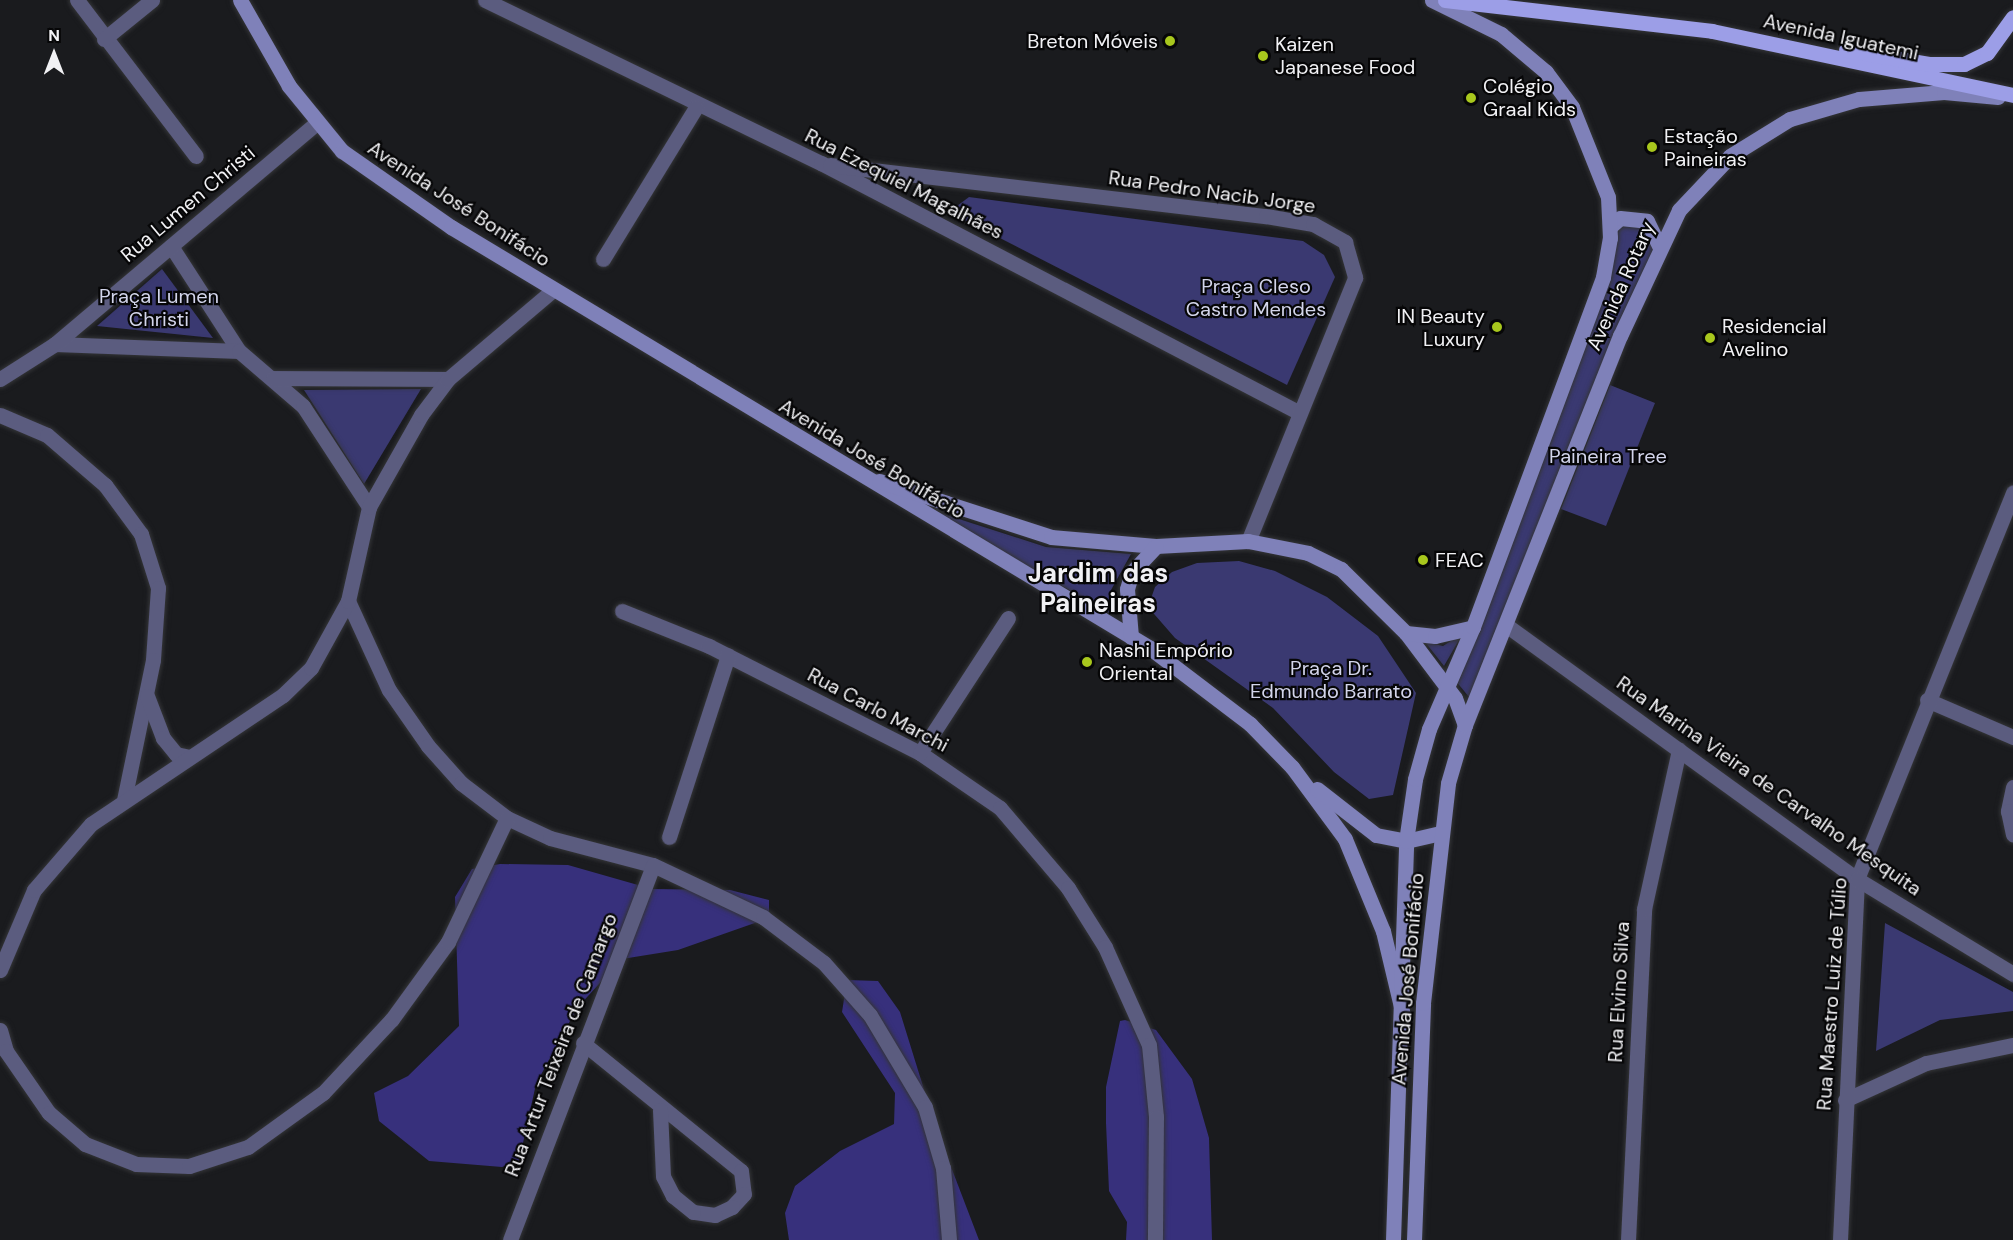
<!DOCTYPE html>
<meta charset="utf-8">
<style>
body{margin:0}
#map{position:relative;width:2013px;height:1240px;overflow:hidden;background:#1a1b1e;font-family:"DM Sans",sans-serif}
div>[style]{position:absolute}
.green>*{inset:0;background:#3a3971}
.forest>*{inset:0;background:#37307c}
.roads{filter:drop-shadow(0 0 2px #343538) drop-shadow(0 0 2px #343538)}
.minor>*{height:15px;margin:-7.5px;padding:0 7.5px;transform-origin:7.5px;border-radius:7.5px;background:#5b5c7f}
.tertiary>*{height:15px;margin:-7.5px;padding:0 7.5px;transform-origin:7.5px;border-radius:7.5px;background:#5b5c7f}
.secondary>*{height:15px;margin:-7.5px;padding:0 7.5px;transform-origin:7.5px;border-radius:7.5px;background:#7f81b9}
.primary>*{height:15px;margin:-7.5px;padding:0 7.5px;transform-origin:7.5px;border-radius:7.5px;background:#9c9ee7}
.dots>*{width:16px;height:16px;translate:-50% -50%;box-sizing:border-box;border:3px solid #060607;border-radius:50%}
span{translate:-50% -50%;white-space:nowrap;text-align:center;line-height:1.15;-webkit-text-stroke:4.5px #060607;paint-order:stroke}
.street-label{font-size:20px;color:#f1f1f4}
.poi-label{font-size:20px;color:#f1f1f4}
.right{translate:-100% -50%;text-align:right}
.left{translate:0 -50%;text-align:left}
.park-label{font-size:20px;color:#d3d5eb}
.district-label{font-size:26px;color:#f1f1f4;font-weight:700}
.north{position:absolute;left:24px;top:24px;width:60px;height:60px;-webkit-text-stroke:4px #060607;paint-order:stroke;rotate:0deg;font-size:16px;font-weight:700;line-height:24px;text-align:center;color:#f1f1f4}
.north::after{content:'';display:block;margin:auto;width:21px;height:27px;background:#f1f1f4;clip-path:polygon(50% 0,100% 100%,50% 72%,0 100%)}
</style>
<div id="map">
<div class="green">
<i style="clip-path:polygon(969px 197px,1303px 241px,1324px 255px,1335px 277px,1287px 385px,949px 212px)"></i>
<i style="clip-path:polygon(1621px 224px,1644px 227px,1654px 247px,1469px 697px,1455px 680px)"></i>
<i style="clip-path:polygon(162px 269px,213px 338px,97px 326px)"></i>
<i style="clip-path:polygon(1610px 385px,1655px 403px,1606px 526px,1561px 509px)"></i>
<i style="clip-path:polygon(421px 389px,364px 484px,304px 390px)"></i>
<i style="clip-path:polygon(931px 510px,1046px 547px,1131px 554px,1111px 590px,1109px 613px)"></i>
<i style="clip-path:polygon(1239px 561px,1275px 571px,1327px 597px,1378px 636px,1416px 693px,1393px 795px,1369px 799px,1334px 772px,1273px 708px,1175px 638px,1148px 607px,1155px 587px,1172px 572px,1197px 563px)"></i>
<i style="clip-path:polygon(1463px 633px,1444px 666px,1425px 642px,1443px 646px)"></i>
<i style="clip-path:polygon(1885px 923px,2013px 992px,2013px 1011px,1940px 1020px,1876px 1051px)"></i>
</div>
<div class="forest">
<i style="clip-path:polygon(500px 864px,568px 865px,652px 889px,730px 890px,769px 900px,769px 918px,678px 950px,622px 959px,577px 1008px,536px 1084px,519px 1161px,502px 1167px,429px 1161px,379px 1121px,374px 1093px,408px 1076px,459px 1026px,455px 897px,472px 869px)"></i>
<i style="clip-path:polygon(847px 980px,878px 981px,900px 1012px,935px 1125px,979px 1240px,789px 1240px,785px 1213px,795px 1186px,840px 1151px,894px 1124px,895px 1093px,842px 1012px)"></i>
<i style="clip-path:polygon(1125px 1020px,1156px 1030px,1192px 1079px,1209px 1138px,1212px 1240px,1126px 1240px,1127px 1222px,1109px 1191px,1106px 1123px,1106px 1087px,1120px 1021px)"></i>
</div>
<div class="roads">
<div class="minor">
<i style="left:77px;top:0;width:196px;rotate:52.7deg"></i>
<i style="left:485px;top:0;width:373px;rotate:25.9deg"></i>
<i style="left:821px;top:163px;width:540px;rotate:27.56deg"></i>
<i style="left:104px;top:39px;width:62px;rotate:-39.1deg"></i>
<i style="left:830px;top:165px;width:439px;rotate:6.7deg"></i>
<i style="left:1266px;top:216px;width:48px;rotate:9.7deg"></i>
<i style="left:1313px;top:224px;width:37px;rotate:29deg"></i>
<i style="left:1345px;top:242px;width:37px;rotate:74deg"></i>
<i style="left:1355px;top:278px;width:284px;rotate:112.1deg"></i>
<i style="left:171px;top:246px;width:125px;rotate:57.1deg"></i>
<i style="left:603px;top:259px;width:178px;rotate:-58.5deg"></i>
<i style="left:55px;top:344px;width:184px;rotate:2.2deg"></i>
<i style="left:239px;top:351px;width:84px;rotate:40.7deg"></i>
<i style="left:303px;top:406px;width:121px;rotate:56.8deg"></i>
<i style="left:273px;top:378px;width:175px;rotate:0.3deg"></i>
<i style="left:0;top:379px;width:65px;rotate:-32.5deg"></i>
<i style="left:55px;top:344px;width:341px;rotate:-40.2deg"></i>
<i style="left:0;top:415px;width:51px;rotate:23.1deg"></i>
<i style="left:47px;top:435px;width:77px;rotate:40.8deg"></i>
<i style="left:105px;top:485px;width:61px;rotate:53.7deg"></i>
<i style="left:141px;top:534px;width:57px;rotate:72.5deg"></i>
<i style="left:158px;top:588px;width:72px;rotate:94deg"></i>
<i style="left:153px;top:660px;width:143px;rotate:101.7deg"></i>
<i style="left:348px;top:601px;width:98px;rotate:65.3deg"></i>
<i style="left:389px;top:690px;width:68px;rotate:55.1deg"></i>
<i style="left:428px;top:746px;width:50px;rotate:48.3deg"></i>
<i style="left:461px;top:783px;width:58px;rotate:37.3deg"></i>
<i style="left:507px;top:818px;width:47px;rotate:24.9deg"></i>
<i style="left:550px;top:838px;width:106px;rotate:14.7deg"></i>
<i style="left:653px;top:865px;width:122px;rotate:25.3deg"></i>
<i style="left:763px;top:917px;width:76px;rotate:37deg"></i>
<i style="left:824px;top:963px;width:69px;rotate:48.5deg"></i>
<i style="left:870px;top:1015px;width:107px;rotate:59.1deg"></i>
<i style="left:925px;top:1107px;width:64px;rotate:73.6deg"></i>
<i style="left:943px;top:1168px;width:72px;rotate:85.2deg"></i>
<i style="left:622px;top:611px;width:94px;rotate:21.9deg"></i>
<i style="left:709px;top:646px;width:237px;rotate:26.9deg"></i>
<i style="left:920px;top:753px;width:97px;rotate:34.5deg"></i>
<i style="left:1000px;top:808px;width:105px;rotate:49.6deg"></i>
<i style="left:1068px;top:888px;width:70px;rotate:57.9deg"></i>
<i style="left:1105px;top:947px;width:107px;rotate:65.8deg"></i>
<i style="left:1149px;top:1045px;width:72px;rotate:84.4deg"></i>
<i style="left:1156px;top:1117px;width:123px;rotate:90.5deg"></i>
<i style="left:147px;top:696px;width:45px;rotate:69.1deg"></i>
<i style="left:163px;top:738px;width:21px;rotate:51deg"></i>
<i style="left:176px;top:754px;width:13px;rotate:13deg"></i>
<i style="left:1927px;top:700px;width:94px;rotate:23.3deg"></i>
<i style="left:920px;top:753px;width:161px;rotate:-56.9deg"></i>
<i style="left:2013px;top:787px;width:25px;rotate:102deg"></i>
<i style="left:2008px;top:811px;width:24px;rotate:78deg"></i>
<i style="left:669px;top:837px;width:191px;rotate:-72deg"></i>
<i style="left:0;top:1030px;width:22px;rotate:74deg"></i>
<i style="left:6px;top:1051px;width:75px;rotate:55.3deg"></i>
<i style="left:49px;top:1113px;width:48px;rotate:40.7deg"></i>
<i style="left:85px;top:1144px;width:55px;rotate:21.4deg"></i>
<i style="left:136px;top:1164px;width:53px;rotate:2.2deg"></i>
<i style="left:189px;top:1166px;width:62px;rotate:-17.9deg"></i>
<i style="left:248px;top:1147px;width:92px;rotate:-35.8deg"></i>
<i style="left:323px;top:1093px;width:101px;rotate:-47deg"></i>
<i style="left:392px;top:1019px;width:95px;rotate:-54deg"></i>
<i style="left:448px;top:942px;width:137px;rotate:-64.6deg"></i>
<i style="left:583px;top:1043px;width:203px;rotate:39deg"></i>
<i style="left:741px;top:1171px;width:23px;rotate:83deg"></i>
<i style="left:744px;top:1194px;width:18px;rotate:133deg"></i>
<i style="left:732px;top:1207px;width:19px;rotate:155deg"></i>
<i style="left:715px;top:1215px;width:22px;rotate:-172deg"></i>
<i style="left:693px;top:1212px;width:26px;rotate:-141deg"></i>
<i style="left:673px;top:1196px;width:22px;rotate:-117deg"></i>
<i style="left:663px;top:1176px;width:66px;rotate:-92.6deg"></i>
<i style="left:1845px;top:1100px;width:89px;rotate:-24.6deg"></i>
<i style="left:1926px;top:1063px;width:89px;rotate:-11.7deg"></i>
<i style="left:510px;top:1240px;width:401px;rotate:-69.1deg"></i>
<i style="left:1628px;top:1240px;width:331px;rotate:-87.2deg"></i>
<i style="left:1644px;top:909px;width:163px;rotate:-77.6deg"></i>
<i style="left:1840px;top:1240px;width:361px;rotate:-87.3deg"></i>
<i style="left:1857px;top:879px;width:417px;rotate:-68deg"></i>
</div>
<div class="tertiary">
<i style="left:1506px;top:625px;width:433px;rotate:35.9deg"></i>
<i style="left:1857px;top:879px;width:183px;rotate:31.3deg"></i>
<i style="left:0;top:970px;width:87px;rotate:-67deg"></i>
<i style="left:34px;top:890px;width:87px;rotate:-49.2deg"></i>
<i style="left:91px;top:824px;width:231px;rotate:-33.9deg"></i>
<i style="left:283px;top:695px;width:39px;rotate:-44deg"></i>
<i style="left:311px;top:668px;width:77px;rotate:-61.1deg"></i>
<i style="left:348px;top:601px;width:96px;rotate:-77.4deg"></i>
<i style="left:369px;top:507px;width:106px;rotate:-60.5deg"></i>
<i style="left:421px;top:415px;width:45px;rotate:-53.1deg"></i>
<i style="left:448px;top:379px;width:138px;rotate:-40.3deg"></i>
</div>
<div class="secondary">
<i style="left:240px;top:0;width:99px;rotate:60.3deg"></i>
<i style="left:289px;top:86px;width:84px;rotate:50.8deg"></i>
<i style="left:342px;top:151px;width:133px;rotate:34.9deg"></i>
<i style="left:451px;top:227px;width:816px;rotate:31.06deg"></i>
<i style="left:1150px;top:648px;width:126px;rotate:37.2deg"></i>
<i style="left:1250px;top:724px;width:60px;rotate:45.7deg"></i>
<i style="left:1292px;top:767px;width:89px;rotate:53.6deg"></i>
<i style="left:1345px;top:839px;width:100px;rotate:67.6deg"></i>
<i style="left:1383px;top:931px;width:86px;rotate:76.6deg"></i>
<i style="left:1610px;top:227px;width:13px;rotate:-42deg"></i>
<i style="left:1620px;top:218px;width:27px;rotate:6deg"></i>
<i style="left:1647px;top:221px;width:30px;rotate:64deg"></i>
<i style="left:879px;top:481px;width:181px;rotate:18deg"></i>
<i style="left:1051px;top:537px;width:105px;rotate:4.9deg"></i>
<i style="left:1156px;top:546px;width:92px;rotate:-3.1deg"></i>
<i style="left:1248px;top:541px;width:61px;rotate:11.3deg"></i>
<i style="left:1308px;top:553px;width:37px;rotate:26deg"></i>
<i style="left:1341px;top:569px;width:91px;rotate:44.6deg"></i>
<i style="left:1406px;top:633px;width:81px;rotate:53deg"></i>
<i style="left:1455px;top:698px;width:29px;rotate:70deg"></i>
<i style="left:1406px;top:633px;width:29px;rotate:6deg"></i>
<i style="left:1435px;top:636px;width:39px;rotate:-13deg"></i>
<i style="left:1131px;top:637px;width:48px;rotate:-94.8deg"></i>
<i style="left:1127px;top:589px;width:18px;rotate:-74deg"></i>
<i style="left:1132px;top:572px;width:35px;rotate:-47deg"></i>
<i style="left:1317px;top:789px;width:75px;rotate:37.9deg"></i>
<i style="left:1376px;top:835px;width:31px;rotate:11deg"></i>
<i style="left:1406px;top:841px;width:36px;rotate:-13deg"></i>
<i style="left:1393px;top:1240px;width:399px;rotate:-88.1deg"></i>
<i style="left:1406px;top:841px;width:63px;rotate:-81.7deg"></i>
<i style="left:1415px;top:779px;width:52px;rotate:-74.4deg"></i>
<i style="left:1429px;top:729px;width:111px;rotate:-66.7deg"></i>
<i style="left:1473px;top:627px;width:373px;rotate:-69.6deg"></i>
<i style="left:1603px;top:277px;width:40px;rotate:-80deg"></i>
<i style="left:1610px;top:238px;width:41px;rotate:-92.8deg"></i>
<i style="left:1608px;top:197px;width:97px;rotate:-111.8deg"></i>
<i style="left:1572px;top:107px;width:44px;rotate:-126.6deg"></i>
<i style="left:1546px;top:72px;width:59px;rotate:-139.8deg"></i>
<i style="left:1501px;top:34px;width:77px;rotate:-153.8deg"></i>
<i style="left:1414px;top:1240px;width:237px;rotate:-87.8deg"></i>
<i style="left:1423px;top:1003px;width:221px;rotate:-83.5deg"></i>
<i style="left:1448px;top:783px;width:60px;rotate:-73.7deg"></i>
<i style="left:1465px;top:725px;width:419px;rotate:-68.3deg"></i>
<i style="left:1620px;top:336px;width:139px;rotate:-64.9deg"></i>
<i style="left:1679px;top:210px;width:74px;rotate:-46.6deg"></i>
<i style="left:1730px;top:156px;width:70px;rotate:-31.7deg"></i>
<i style="left:1790px;top:119px;width:72px;rotate:-16.2deg"></i>
<i style="left:1859px;top:99px;width:85px;rotate:-4.7deg"></i>
<i style="left:1944px;top:92px;width:54px;rotate:5.3deg"></i>
</div>
<div class="primary">
<i style="left:1445px;top:0;width:269px;rotate:6.6deg"></i>
<i style="left:1712px;top:31px;width:308px;rotate:12deg"></i>
<i style="left:1846px;top:50px;width:84px;rotate:9.6deg"></i>
<i style="left:1929px;top:64px;width:35px"></i>
<i style="left:1964px;top:64px;width:25px;rotate:-26deg"></i>
<i style="left:1987px;top:53px;width:44px;rotate:-54.2deg"></i>
</div>
</div>
<div class="dots">
<i style="left:1170px;top:41px;background:#a8c71d"></i>
<i style="left:1263px;top:56px;background:#a8c71d"></i>
<i style="left:1471px;top:98px;background:#a8c71d"></i>
<i style="left:1652px;top:147px;background:#a8c71d"></i>
<i style="left:1497px;top:327px;background:#a8c71d"></i>
<i style="left:1710px;top:338px;background:#a8c71d"></i>
<i style="left:1423px;top:560px;background:#a8c71d"></i>
<i style="left:1087px;top:662px;background:#a8c71d"></i>
</div>
<div class="street-label">
<span style="left:1841px;top:37px;rotate:12deg">Avenida Iguatemi</span>
<span style="left:904px;top:184px;rotate:27deg">Rua Ezequiel Magalhães</span>
<span style="left:1212px;top:192px;rotate:8deg">Rua Pedro Nacib Jorge</span>
<span style="left:188px;top:204px;rotate:-40deg">Rua Lumen Christi</span>
<span style="left:459px;top:204px;rotate:33deg">Avenida José Bonifácio</span>
<span style="left:1621px;top:286px;rotate:-66deg">Avenida Rotary</span>
<span style="left:872px;top:459px;rotate:31deg">Avenida José Bonifácio</span>
<span style="left:878px;top:710px;rotate:28deg">Rua Carlo Marchi</span>
<span style="left:1769px;top:786px;rotate:35deg">Rua Marina Vieira de Carvalho Mesquita</span>
<span style="left:1408px;top:979px;rotate:-85deg">Avenida José Bonifácio</span>
<span style="left:1619px;top:992px;rotate:-87deg">Rua Elvino Silva</span>
<span style="left:1832px;top:994px;rotate:-86deg">Rua Maestro Luiz de Túlio</span>
<span style="left:561px;top:1045px;rotate:-69deg">Rua Artur Teixeira de Camargo</span>
</div>
<div class="poi-label">
<span class="right" style="left:1158px;top:41px">Breton Móveis</span>
<span class="left" style="left:1275px;top:56px">Kaizen<br>Japanese Food</span>
<span class="left" style="left:1483px;top:98px">Colégio<br>Graal Kids</span>
<span class="left" style="left:1664px;top:148px">Estação<br>Paineiras</span>
<span class="right" style="left:1485px;top:328px">IN Beauty<br>Luxury</span>
<span class="left" style="left:1722px;top:338px">Residencial<br>Avelino</span>
<span class="left" style="left:1435px;top:560px">FEAC</span>
<span class="left" style="left:1099px;top:662px">Nashi Empório<br>Oriental</span>
</div>
<div class="park-label">
<span style="left:1256px;top:298px">Praça Cleso<br>Castro Mendes</span>
<span style="left:159px;top:308px">Praça Lumen<br>Christi</span>
<span style="left:1608px;top:456px">Paineira Tree</span>
<span style="left:1331px;top:680px">Praça Dr.<br>Edmundo Barrato</span>
</div>
<div class="district-label">
<span style="left:1098px;top:589px">Jardim das<br>Paineiras</span>
</div>
<div class="north">N</div>
</div>
